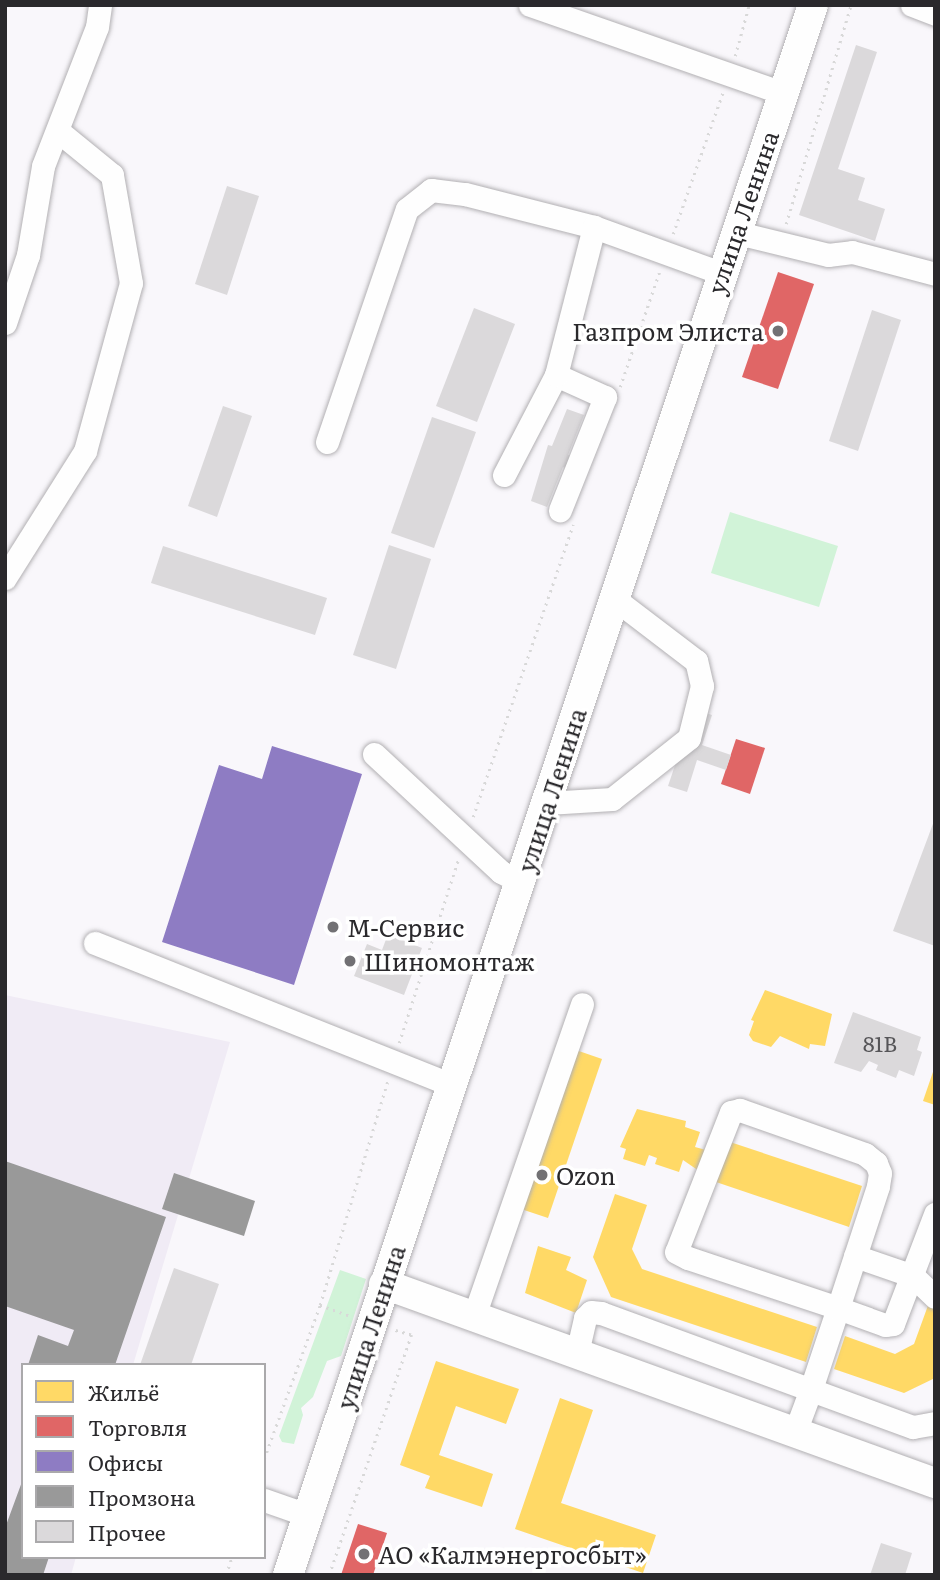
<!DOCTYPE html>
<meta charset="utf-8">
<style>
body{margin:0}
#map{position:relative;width:940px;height:1580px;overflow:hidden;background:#f9f7fb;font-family:Literata,serif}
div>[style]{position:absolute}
.built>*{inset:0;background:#f0ebf5}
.green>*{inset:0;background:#d1f3d8}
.homes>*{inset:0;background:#ffd966}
.shops>*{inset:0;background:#e06666}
.offices>*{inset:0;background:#8e7cc3}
.industry>*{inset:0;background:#999}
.building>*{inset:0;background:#dbd9db}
.path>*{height:2.5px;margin-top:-1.25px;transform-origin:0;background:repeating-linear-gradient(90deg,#d8d8d8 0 2px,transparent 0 7px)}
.roads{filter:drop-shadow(0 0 2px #b2b0b3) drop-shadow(0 0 2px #b2b0b3)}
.minor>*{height:23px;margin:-11.5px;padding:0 11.5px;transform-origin:11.5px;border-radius:11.5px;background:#fefefe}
.major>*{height:30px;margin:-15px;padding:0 15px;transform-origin:15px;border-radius:15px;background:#fefefe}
.dots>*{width:19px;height:19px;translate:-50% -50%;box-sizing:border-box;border:4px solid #fff;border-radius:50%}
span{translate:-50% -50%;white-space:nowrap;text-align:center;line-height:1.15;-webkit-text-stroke:7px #fff;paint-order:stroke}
.number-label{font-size:21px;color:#565558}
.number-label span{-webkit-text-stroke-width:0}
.street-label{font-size:24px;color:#2a292c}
.poi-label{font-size:24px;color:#2a292c}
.right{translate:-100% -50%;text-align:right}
.left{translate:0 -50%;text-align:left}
.frame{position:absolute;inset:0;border:7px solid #2a292c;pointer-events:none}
.legend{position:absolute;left:21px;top:1363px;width:245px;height:196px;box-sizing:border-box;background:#fff;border:2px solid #aaa9ab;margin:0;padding:9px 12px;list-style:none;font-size:21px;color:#2a292c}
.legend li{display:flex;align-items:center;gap:14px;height:35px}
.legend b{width:35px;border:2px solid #aaa9ab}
</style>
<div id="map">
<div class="built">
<i style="clip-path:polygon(5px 995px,230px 1042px,133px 1365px,23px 1365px,23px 1557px,76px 1557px,71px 1575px,5px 1575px)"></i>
</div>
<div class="green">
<i style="clip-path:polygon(730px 512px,838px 546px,819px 607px,711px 573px)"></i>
<i style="clip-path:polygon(340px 1270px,366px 1279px,341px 1356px,327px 1361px,313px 1397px,301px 1408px,303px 1415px,294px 1444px,282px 1442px,279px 1436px)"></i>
</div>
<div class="homes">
<i style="clip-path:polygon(765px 990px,832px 1014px,825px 1046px,810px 1044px,809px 1049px,780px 1036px,771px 1047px,753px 1041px,749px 1035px,754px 1021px,751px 1020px)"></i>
<i style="clip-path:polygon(573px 1049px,602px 1059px,548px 1218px,518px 1208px)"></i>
<i style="clip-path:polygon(935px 1066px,935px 1105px,923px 1101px)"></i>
<i style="clip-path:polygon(637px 1109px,686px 1121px,685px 1127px,700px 1132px,695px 1147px,706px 1150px,699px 1171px,683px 1160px,679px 1172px,655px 1164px,657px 1158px,649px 1155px,645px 1166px,623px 1159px,626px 1149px,620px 1147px)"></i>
<i style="clip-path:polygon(730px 1142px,862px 1186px,849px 1227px,716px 1182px)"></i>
<i style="clip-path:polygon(615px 1194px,647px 1205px,632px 1249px,642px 1269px,817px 1327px,806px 1362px,611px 1297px,593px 1257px)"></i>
<i style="clip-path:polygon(538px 1246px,571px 1257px,566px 1270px,587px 1280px,576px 1313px,525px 1293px)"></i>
<i style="clip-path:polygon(930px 1300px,935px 1301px,935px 1378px,904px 1393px,834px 1369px,845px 1336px,895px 1354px,914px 1344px)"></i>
<i style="clip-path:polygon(436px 1361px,519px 1389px,506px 1424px,456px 1406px,439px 1455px,493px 1474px,482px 1507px,425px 1488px,430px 1476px,400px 1465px)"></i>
<i style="clip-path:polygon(560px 1398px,593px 1410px,561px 1503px,656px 1535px,643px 1573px,515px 1529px)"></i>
</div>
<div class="shops">
<i style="clip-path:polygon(778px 272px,814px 284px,778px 389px,742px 377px)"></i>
<i style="clip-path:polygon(736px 739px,765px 748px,750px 794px,721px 784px)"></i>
<i style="clip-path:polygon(358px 1524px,387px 1533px,373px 1575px,341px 1575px)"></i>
</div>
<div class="offices">
<i style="clip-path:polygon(272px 746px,362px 774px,294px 985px,162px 942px,219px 765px,262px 779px)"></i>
</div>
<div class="industry">
<i style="clip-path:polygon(5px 1161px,166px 1217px,115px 1365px,28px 1365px,38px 1335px,68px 1346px,74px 1330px,5px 1306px)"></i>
<i style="clip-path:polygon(174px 1173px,255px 1201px,244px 1236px,162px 1209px)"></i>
<i style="clip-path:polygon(23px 1479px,23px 1557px,49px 1557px,43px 1575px,5px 1575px,5px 1528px)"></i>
</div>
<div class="building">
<i style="clip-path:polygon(856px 45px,877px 52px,838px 169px,865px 178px,858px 200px,885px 209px,875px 241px,799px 215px)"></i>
<i style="clip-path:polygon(227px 186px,259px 196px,227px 295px,195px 284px)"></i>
<i style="clip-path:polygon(474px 308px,515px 324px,477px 422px,436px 406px)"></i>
<i style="clip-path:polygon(872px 310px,901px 320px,858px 451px,829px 441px)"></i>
<i style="clip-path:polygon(223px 406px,252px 416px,217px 517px,188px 506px)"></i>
<i style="clip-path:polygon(567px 409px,584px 415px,568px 455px,573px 457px,568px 469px,563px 467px,547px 507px,531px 501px,548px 445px,552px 446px)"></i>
<i style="clip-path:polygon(432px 417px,476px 432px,434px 548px,391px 533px)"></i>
<i style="clip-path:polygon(389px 545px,431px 559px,396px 669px,353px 655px)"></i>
<i style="clip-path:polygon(163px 546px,327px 598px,315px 635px,151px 583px)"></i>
<i style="clip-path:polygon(694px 709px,712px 715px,702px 745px,731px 755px,726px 770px,697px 760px,687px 792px,668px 786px)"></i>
<i style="clip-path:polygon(934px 821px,935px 821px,935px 946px,893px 931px)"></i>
<i style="clip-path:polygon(388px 934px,422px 948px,404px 995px,354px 976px,367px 944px,382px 950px)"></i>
<i style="clip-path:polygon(853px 1012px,921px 1037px,917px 1050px,922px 1052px,914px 1076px,899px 1070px,896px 1078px,876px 1070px,878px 1065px,869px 1061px,861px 1072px,834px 1063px)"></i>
<i style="clip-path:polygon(174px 1268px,219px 1284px,191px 1365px,140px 1365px)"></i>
<i style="clip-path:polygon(881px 1543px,912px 1553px,905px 1575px,870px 1575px)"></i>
</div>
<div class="path">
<i style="left:735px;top:56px;width:53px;rotate:-74.6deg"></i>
<i style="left:786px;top:224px;width:228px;rotate:-73.5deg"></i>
<i style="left:673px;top:234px;width:151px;rotate:-70.6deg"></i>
<i style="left:620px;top:387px;width:124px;rotate:-71.1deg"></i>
<i style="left:473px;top:817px;width:309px;rotate:-71.1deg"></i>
<i style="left:399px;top:1043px;width:192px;rotate:-72.1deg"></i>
<i style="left:320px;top:1305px;width:32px;rotate:20deg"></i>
<i style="left:264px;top:1459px;width:164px;rotate:-70deg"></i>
<i style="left:320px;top:1305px;width:235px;rotate:-73.2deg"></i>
<i style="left:226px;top:1575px;width:19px;rotate:-72deg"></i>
<i style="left:329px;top:1575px;width:254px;rotate:-71.1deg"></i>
<i style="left:411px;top:1335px;width:18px;rotate:-164deg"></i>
</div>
<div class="roads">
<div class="minor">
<i style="left:530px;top:5px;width:267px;rotate:19.2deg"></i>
<i style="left:912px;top:5px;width:25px;rotate:21deg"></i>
<i style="left:734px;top:232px;width:97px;rotate:13.7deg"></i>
<i style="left:828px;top:255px;width:24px;rotate:-7deg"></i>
<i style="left:852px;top:252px;width:86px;rotate:14.8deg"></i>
<i style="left:5px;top:323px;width:72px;rotate:-71.3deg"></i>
<i style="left:28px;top:255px;width:90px;rotate:-80.4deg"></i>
<i style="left:43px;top:166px;width:149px;rotate:-68.8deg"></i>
<i style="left:97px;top:27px;width:22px;rotate:-82deg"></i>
<i style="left:556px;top:375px;width:54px;rotate:24.2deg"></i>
<i style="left:605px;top:397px;width:122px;rotate:111.7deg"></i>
<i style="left:327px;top:442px;width:246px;rotate:-71.1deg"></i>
<i style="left:407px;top:209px;width:31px;rotate:-38deg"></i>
<i style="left:431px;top:190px;width:34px;rotate:7deg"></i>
<i style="left:465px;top:194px;width:133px;rotate:14.3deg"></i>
<i style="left:594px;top:227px;width:135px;rotate:19.9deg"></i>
<i style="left:504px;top:475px;width:113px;rotate:-62.5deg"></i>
<i style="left:556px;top:375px;width:153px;rotate:-75.6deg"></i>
<i style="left:5px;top:578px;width:150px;rotate:-57.8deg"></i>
<i style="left:85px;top:451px;width:174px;rotate:-74.7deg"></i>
<i style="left:131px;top:283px;width:110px;rotate:-100deg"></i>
<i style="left:112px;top:175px;width:70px;rotate:-140.8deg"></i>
<i style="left:374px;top:754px;width:173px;rotate:42.9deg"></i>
<i style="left:501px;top:872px;width:22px;rotate:27deg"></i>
<i style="left:547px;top:803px;width:65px;rotate:-3.5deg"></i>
<i style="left:612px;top:799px;width:98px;rotate:-38.4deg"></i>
<i style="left:689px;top:738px;width:54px;rotate:-76deg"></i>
<i style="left:702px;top:686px;width:26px;rotate:-103deg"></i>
<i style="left:696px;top:661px;width:102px;rotate:-142.6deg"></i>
<i style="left:95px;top:943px;width:384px;rotate:21.7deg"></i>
<i style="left:855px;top:1256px;width:61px;rotate:19deg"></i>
<i style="left:913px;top:1276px;width:30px;rotate:44deg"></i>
<i style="left:474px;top:1316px;width:330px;rotate:-70.9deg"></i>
<i style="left:577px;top:1353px;width:36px;rotate:-77deg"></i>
<i style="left:585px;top:1318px;width:8px;rotate:-45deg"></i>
<i style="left:591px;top:1312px;width:10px;rotate:6deg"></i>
<i style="left:601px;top:1313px;width:332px;rotate:20.1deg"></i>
<i style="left:913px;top:1427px;width:22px;rotate:-10deg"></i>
<i style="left:795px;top:1432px;width:46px;rotate:-69.6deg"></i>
<i style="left:811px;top:1389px;width:85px;rotate:-71.6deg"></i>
<i style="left:838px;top:1308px;width:128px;rotate:-71.8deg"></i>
<i style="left:878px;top:1186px;width:13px;rotate:-81deg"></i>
<i style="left:880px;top:1173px;width:11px;rotate:-112deg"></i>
<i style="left:876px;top:1163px;width:14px;rotate:-141deg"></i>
<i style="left:865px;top:1154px;width:133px;rotate:-160.6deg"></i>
<i style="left:740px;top:1110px;width:9px;rotate:167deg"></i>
<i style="left:731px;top:1112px;width:150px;rotate:111.4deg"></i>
<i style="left:676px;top:1252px;width:13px;rotate:27deg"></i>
<i style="left:688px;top:1258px;width:158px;rotate:18.4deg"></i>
<i style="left:838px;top:1308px;width:50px;rotate:19.9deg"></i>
<i style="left:885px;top:1325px;width:8px;rotate:-7deg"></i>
<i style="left:893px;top:1324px;width:118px;rotate:-69.1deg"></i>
<i style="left:264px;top:1500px;width:46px;rotate:19.2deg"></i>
</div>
<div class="major">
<i style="left:384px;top:1284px;width:586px;rotate:19.86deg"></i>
<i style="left:288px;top:1575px;width:1655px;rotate:-71.51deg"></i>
</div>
</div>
<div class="dots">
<i style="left:778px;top:331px;background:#727174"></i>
<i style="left:333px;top:927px;background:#727174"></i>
<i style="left:350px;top:961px;background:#727174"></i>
<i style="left:542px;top:1175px;background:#727174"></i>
<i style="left:364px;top:1554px;background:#727174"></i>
</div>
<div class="number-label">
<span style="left:880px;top:1043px">81В</span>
</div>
<div class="street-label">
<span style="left:742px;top:212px;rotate:-71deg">улица Ленина</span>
<span style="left:551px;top:790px;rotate:-72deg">улица Ленина</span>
<span style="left:370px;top:1327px;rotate:-72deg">улица Ленина</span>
</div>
<div class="poi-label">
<span class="right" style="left:764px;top:331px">Газпром Элиста</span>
<span class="left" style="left:347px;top:927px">М-Сервис</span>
<span class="left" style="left:364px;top:961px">Шиномонтаж</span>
<span class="left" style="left:556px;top:1175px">Ozon</span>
<span class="left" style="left:378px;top:1554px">АО «Калмэнергосбыт»</span>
</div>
<div class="frame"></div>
<ul class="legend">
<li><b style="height:19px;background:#ffd966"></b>Жильё</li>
<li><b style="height:19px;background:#e06666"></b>Торговля</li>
<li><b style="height:19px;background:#8e7cc3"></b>Офисы</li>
<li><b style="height:19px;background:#999"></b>Промзона</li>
<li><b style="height:19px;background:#dbd9db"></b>Прочее</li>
</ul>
</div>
